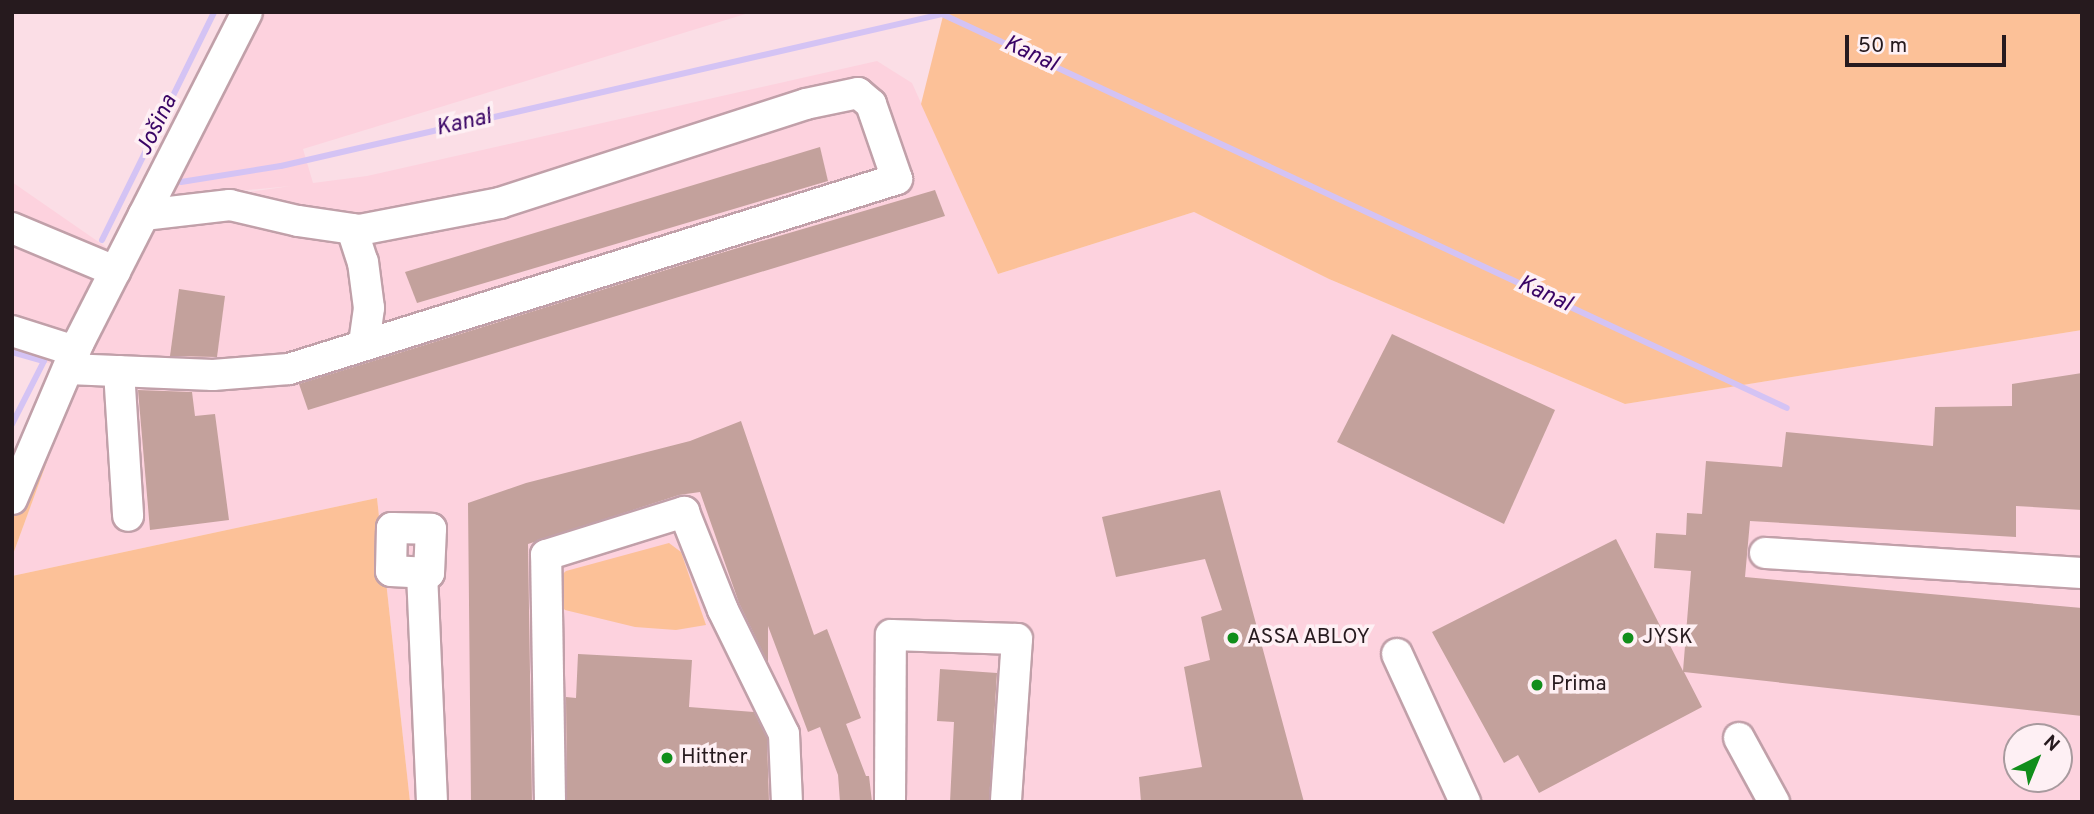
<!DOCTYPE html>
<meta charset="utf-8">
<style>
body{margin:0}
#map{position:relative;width:2094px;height:814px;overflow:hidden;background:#fbdee6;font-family:Overpass,sans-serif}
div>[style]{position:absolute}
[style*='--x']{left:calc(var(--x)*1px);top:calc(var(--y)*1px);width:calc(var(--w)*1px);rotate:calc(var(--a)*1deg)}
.built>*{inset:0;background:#fdd2de}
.green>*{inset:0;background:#fcc198}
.stream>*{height:6px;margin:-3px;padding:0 3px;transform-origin:3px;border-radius:3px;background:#d4c3f4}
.building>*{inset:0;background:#c3a19c}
.roads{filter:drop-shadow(2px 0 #c1a0a9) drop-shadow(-2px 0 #c1a0a9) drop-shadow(0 2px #c1a0a9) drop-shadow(0 -2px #c1a0a9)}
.minor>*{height:30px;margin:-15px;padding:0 15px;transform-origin:15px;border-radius:15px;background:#fff}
.dots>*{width:19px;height:19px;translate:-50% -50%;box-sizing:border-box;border:4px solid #fef0f4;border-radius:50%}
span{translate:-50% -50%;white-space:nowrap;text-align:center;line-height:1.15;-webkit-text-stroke:7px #fef0f4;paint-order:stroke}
.poi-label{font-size:21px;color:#261a1e}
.left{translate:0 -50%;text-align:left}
.water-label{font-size:23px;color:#390465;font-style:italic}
.frame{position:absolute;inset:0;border:14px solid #261a1e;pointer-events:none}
.north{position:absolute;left:2003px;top:723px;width:70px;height:70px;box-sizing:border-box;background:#fef0f4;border:2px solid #a89a9e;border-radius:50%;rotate:43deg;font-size:19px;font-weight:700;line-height:28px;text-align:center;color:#261a1e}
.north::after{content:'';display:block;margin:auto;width:24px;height:32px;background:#118e1b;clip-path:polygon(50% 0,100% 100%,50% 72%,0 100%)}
.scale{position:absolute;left:1845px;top:35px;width:161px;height:32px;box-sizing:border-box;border:4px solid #261a1e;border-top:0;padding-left:9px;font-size:21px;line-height:24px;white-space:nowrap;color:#261a1e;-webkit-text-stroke:5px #fef0f4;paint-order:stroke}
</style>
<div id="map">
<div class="built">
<div style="clip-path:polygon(evenodd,243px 12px,752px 12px,303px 149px,313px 183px,367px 176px,877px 61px,912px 83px,998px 274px,1194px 212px,1329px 279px,1625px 404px,2082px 330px,2082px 802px,410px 802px,377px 498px,12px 576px,12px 557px,89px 348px,159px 205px,291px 186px,152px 199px,68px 369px,12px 352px,12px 182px,116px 254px,243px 12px,2017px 737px,2059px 737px,2059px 779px,2017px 779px,2017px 737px)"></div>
</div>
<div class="green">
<div style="clip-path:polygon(944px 12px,2082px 12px,2082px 330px,1625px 404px,1329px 279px,1194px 212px,998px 274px,921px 104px)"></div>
<div style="clip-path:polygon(81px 369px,12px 557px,12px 499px)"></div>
<div style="clip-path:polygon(377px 498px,410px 802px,12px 802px,12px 576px)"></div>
<div style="clip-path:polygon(669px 543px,681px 552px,706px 625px,676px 630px,635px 627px,565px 610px,551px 596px,555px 581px,566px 571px)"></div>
</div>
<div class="stream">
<div style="--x:181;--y:182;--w:101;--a:-9.1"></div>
<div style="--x:281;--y:166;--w:678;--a:-12.95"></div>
<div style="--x:942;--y:14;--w:932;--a:25"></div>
<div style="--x:102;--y:240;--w:254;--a:-63.8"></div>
<div style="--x:12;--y:352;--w:33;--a:16"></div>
<div style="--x:44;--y:361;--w:71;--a:116.9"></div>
</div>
<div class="building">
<div style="clip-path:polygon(820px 147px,828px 181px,417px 303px,405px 272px)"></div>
<div style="clip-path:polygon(935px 190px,945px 216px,308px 410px,299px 384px,714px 255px)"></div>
<div style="clip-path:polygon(179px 289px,225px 296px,217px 357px,170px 356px)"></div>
<div style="clip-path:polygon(1392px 334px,1555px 410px,1504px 524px,1337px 442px)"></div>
<div style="clip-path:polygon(2082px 373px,2082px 510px,2016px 506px,2016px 537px,1750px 521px,1745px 577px,2082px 608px,2082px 716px,1684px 672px,1702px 707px,1539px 793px,1518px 755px,1504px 763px,1432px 632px,1616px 539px,1683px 671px,1691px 571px,1654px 568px,1656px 533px,1686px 535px,1687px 513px,1702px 514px,1706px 461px,1782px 467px,1786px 432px,1933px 446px,1935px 407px,2012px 406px,2012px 384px)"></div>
<div style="clip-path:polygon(138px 390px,192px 392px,195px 416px,215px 414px,229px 520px,150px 530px)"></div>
<div style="clip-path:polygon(741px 421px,814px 635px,827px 629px,861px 718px,846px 724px,866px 776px,869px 776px,872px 802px,840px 802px,838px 775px,820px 727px,808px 732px,768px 626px,768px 663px,739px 603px,700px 492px,679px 495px,528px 544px,532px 802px,471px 802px,468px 503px,526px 483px,690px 441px)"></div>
<div style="clip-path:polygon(1220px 490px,1304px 802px,1141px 802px,1139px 777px,1202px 767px,1184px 667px,1210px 660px,1201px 617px,1222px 610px,1205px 559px,1116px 577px,1102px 517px)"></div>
<div style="clip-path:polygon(578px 654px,692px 660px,689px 707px,754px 712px,767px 738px,769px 802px,567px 802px,566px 697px,576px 698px)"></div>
<div style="clip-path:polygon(940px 669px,997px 673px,989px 802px,950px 802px,954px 722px,937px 721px)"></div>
</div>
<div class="roads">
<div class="minor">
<div style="--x:12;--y:228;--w:112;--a:22.7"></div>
<div style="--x:352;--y:229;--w:35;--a:72"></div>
<div style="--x:363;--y:262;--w:46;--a:82.6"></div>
<div style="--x:369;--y:308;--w:37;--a:98"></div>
<div style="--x:12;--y:331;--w:66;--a:17.6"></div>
<div style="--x:68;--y:369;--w:145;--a:2.4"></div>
<div style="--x:213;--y:375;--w:76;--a:-4.5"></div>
<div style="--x:289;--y:369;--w:637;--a:-17.35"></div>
<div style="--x:897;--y:179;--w:79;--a:-109.1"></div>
<div style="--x:871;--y:104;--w:17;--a:-140"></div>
<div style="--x:858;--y:93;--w:53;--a:168.1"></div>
<div style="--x:806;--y:104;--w:322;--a:162.1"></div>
<div style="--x:500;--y:203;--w:143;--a:169.1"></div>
<div style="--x:360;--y:230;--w:63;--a:-171.7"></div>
<div style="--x:298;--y:221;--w:70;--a:-166.8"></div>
<div style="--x:230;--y:205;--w:87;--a:173.4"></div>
<div style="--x:119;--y:371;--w:145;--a:86.4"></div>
<div style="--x:12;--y:499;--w:171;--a:-66.9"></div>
<div style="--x:79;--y:342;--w:370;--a:-63"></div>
<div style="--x:392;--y:528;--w:39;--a:1"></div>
<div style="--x:431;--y:529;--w:44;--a:92.6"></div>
<div style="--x:429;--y:573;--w:38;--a:-177"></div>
<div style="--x:391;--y:571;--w:43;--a:-88.7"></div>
<div style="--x:1765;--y:553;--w:318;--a:3.6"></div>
<div style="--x:422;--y:573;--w:229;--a:87.5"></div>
<div style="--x:1397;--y:654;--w:163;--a:65.3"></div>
<div style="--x:1739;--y:738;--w:73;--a:61.3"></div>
<div style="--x:550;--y:802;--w:247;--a:-90.9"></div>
<div style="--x:546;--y:555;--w:145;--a:-17.3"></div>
<div style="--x:684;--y:512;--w:105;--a:68.3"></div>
<div style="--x:723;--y:610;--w:138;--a:63.8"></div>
<div style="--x:784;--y:734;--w:68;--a:87.5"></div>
<div style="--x:890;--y:802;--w:167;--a:-89.7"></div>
<div style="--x:891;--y:635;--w:126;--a:1.8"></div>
<div style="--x:1017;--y:639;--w:163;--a:93.9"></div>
</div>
</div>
<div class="dots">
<div style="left:1233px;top:638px;background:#118e1b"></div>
<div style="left:1628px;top:638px;background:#118e1b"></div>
<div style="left:1537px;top:685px;background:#118e1b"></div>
<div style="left:667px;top:758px;background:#118e1b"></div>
</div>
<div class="poi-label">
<span class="left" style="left:1247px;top:638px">ASSA ABLOY</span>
<span class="left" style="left:1642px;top:638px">JYSK</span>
<span class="left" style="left:1551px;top:685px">Prima</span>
<span class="left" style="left:681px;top:758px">Hittner</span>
</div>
<div class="water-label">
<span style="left:1030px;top:55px;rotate:25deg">Kanal</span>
<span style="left:464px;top:124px;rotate:-13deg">Kanal</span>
<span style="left:158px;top:126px;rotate:-64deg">Jošina</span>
<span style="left:1544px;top:295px;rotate:25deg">Kanal</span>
</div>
<div class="frame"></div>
<div class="north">N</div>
<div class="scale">50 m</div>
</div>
